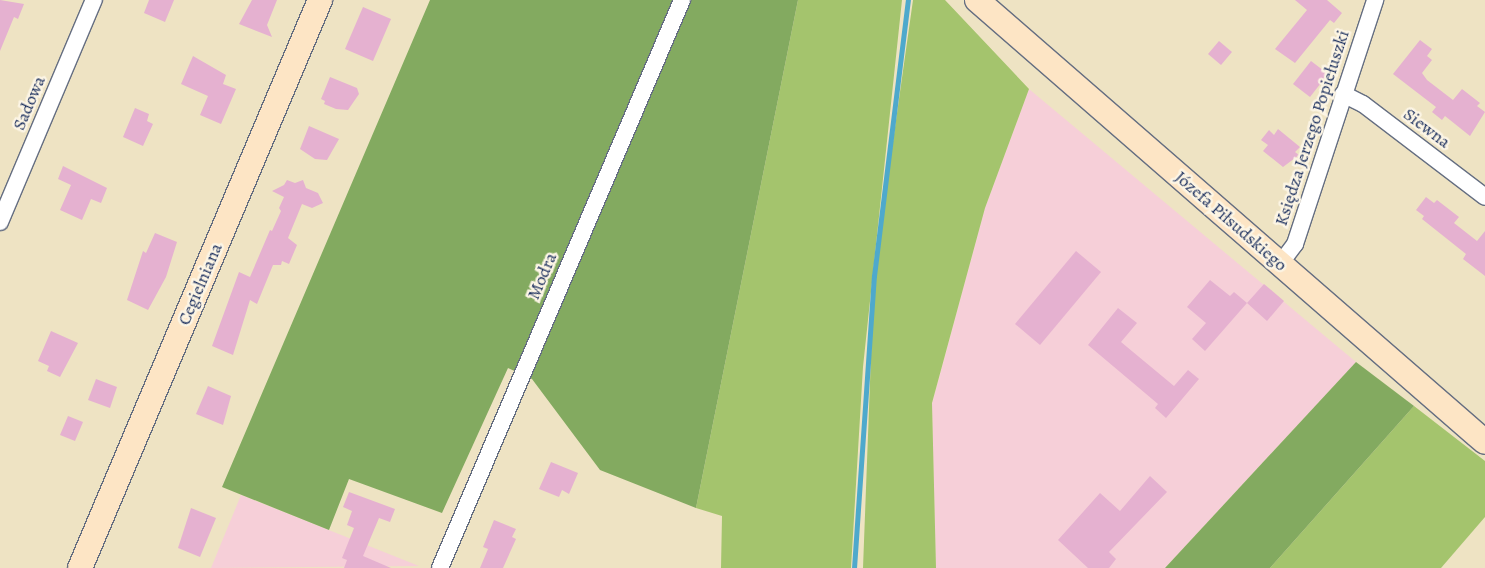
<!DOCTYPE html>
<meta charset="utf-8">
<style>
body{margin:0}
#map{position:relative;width:1485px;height:568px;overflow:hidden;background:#eee3c3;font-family:Alegreya,serif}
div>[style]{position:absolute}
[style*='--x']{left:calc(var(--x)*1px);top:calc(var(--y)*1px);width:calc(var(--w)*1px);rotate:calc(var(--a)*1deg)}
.built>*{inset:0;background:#f6cfd8}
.green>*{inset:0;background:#a4c46d}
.forest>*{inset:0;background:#83aa60}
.stream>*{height:5px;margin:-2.5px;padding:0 2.5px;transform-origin:2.5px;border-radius:2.5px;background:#4ea9cc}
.building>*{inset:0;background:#e5b1d0}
.roads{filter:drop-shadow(1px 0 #656e81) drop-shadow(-1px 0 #656e81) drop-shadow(0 1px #656e81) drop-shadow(0 -1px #656e81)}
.street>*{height:16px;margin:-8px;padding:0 8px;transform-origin:8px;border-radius:8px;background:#fff}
.secondary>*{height:24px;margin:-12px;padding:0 12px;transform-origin:12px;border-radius:12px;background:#fde5c5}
span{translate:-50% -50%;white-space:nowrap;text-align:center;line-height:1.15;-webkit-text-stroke:5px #fcf5e5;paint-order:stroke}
.street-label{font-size:18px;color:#1b2f5e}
</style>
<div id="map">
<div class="built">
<div style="clip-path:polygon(1029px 89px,1356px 362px,1165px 568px,936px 568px,932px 404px,985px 208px)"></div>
<div style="clip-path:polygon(241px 495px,419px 566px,211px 568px)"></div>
</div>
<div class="green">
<div style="clip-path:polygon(798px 0,902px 0,863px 367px,851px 568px,721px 568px,722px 516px,696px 508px)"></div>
<div style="clip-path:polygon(913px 0,945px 0,1029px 89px,985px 208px,932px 403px,936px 568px,863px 568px,874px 276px)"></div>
<div style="clip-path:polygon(1414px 406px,1485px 461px,1485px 517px,1441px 568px,1270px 568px)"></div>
</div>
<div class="forest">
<div style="clip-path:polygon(430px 0,798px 0,696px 508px,600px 470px,532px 379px,508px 368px,442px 513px,349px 479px,329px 530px,222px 487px)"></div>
<div style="clip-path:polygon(1356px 362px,1414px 406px,1270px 568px,1165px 568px)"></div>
</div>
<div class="stream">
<div style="--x:854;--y:568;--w:293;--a:-86.1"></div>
<div style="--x:874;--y:276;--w:278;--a:-83"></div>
</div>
<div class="building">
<div style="clip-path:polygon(0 0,24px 4px,18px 19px,14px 17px,0 51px)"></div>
<div style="clip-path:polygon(149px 0,174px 0,165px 22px,144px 13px)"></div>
<div style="clip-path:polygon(252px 0,277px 0,267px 25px,272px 37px,239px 24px)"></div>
<div style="clip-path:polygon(1295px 0,1327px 0,1342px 13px,1334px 23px,1330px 20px,1295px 63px,1275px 49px,1307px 10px)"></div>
<div style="clip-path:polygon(363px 7px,391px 19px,373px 61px,345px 49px)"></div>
<div style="clip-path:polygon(1420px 40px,1432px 49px,1427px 56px,1432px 60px,1422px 73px,1427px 80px,1453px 100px,1462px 89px,1480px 103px,1477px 106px,1485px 112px,1470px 136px,1445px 116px,1442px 120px,1432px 112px,1436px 107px,1393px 74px)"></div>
<div style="clip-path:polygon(1219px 41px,1232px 52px,1221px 65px,1208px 54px)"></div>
<div style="clip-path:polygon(193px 56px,226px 75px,223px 84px,236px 89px,221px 124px,200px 115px,208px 96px,181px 84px)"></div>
<div style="clip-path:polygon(1311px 61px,1328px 74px,1310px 97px,1293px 84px)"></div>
<div style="clip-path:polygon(330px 77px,357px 88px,359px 94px,348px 110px,336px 109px,324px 104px,325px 101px,321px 99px)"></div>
<div style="clip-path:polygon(135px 108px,149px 114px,147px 121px,153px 124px,143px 146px,123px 137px)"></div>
<div style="clip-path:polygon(309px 126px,339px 139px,327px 160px,315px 159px,300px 149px)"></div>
<div style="clip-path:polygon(1278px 129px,1300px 147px,1295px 152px,1299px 155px,1283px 167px,1263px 151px,1268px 145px,1261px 140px,1269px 130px,1274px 135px)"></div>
<div style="clip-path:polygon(63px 166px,107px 188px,101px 203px,91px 199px,82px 220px,60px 210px,71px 185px,58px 179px)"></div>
<div style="clip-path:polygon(287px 180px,295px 183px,303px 180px,306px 188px,318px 193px,323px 203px,312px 208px,302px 204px,288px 238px,297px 245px,289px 264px,282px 261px,281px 265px,273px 265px,257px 304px,250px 300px,233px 355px,212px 346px,239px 272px,250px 277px,270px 230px,272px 231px,281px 211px,279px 208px,284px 197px,272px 191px,284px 185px)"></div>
<div style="clip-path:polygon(1426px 197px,1434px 203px,1437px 200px,1459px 217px,1454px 223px,1477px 241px,1485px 231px,1485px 276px,1463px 259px,1466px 254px,1422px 219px,1424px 216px,1416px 210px)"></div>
<div style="clip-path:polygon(155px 233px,177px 242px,166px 277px,148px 310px,127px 300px,143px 251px,146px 253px)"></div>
<div style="clip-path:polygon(1076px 251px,1101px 272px,1040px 345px,1015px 324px)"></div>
<div style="clip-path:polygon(1210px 280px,1230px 296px,1234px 292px,1247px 303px,1205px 351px,1192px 339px,1206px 323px,1187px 307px)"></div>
<div style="clip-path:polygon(1264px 284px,1284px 301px,1267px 321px,1247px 303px)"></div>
<div style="clip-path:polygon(1118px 308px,1137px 323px,1121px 342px,1174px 386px,1188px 370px,1199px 379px,1166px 418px,1155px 408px,1158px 404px,1088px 345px)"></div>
<div style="clip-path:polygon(51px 331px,78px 343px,60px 377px,47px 371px,49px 366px,38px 361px)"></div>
<div style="clip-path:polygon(96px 379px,117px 387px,110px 408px,88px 400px)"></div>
<div style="clip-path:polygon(208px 386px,231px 396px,223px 425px,196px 414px)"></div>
<div style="clip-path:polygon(68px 416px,83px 422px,75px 441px,60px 435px)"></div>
<div style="clip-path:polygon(551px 462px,578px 473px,569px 494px,562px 490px,559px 497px,539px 489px)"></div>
<div style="clip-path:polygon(1150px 476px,1167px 492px,1109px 552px,1116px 559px,1109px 568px,1088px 568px,1058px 540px,1100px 493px,1120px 511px)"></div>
<div style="clip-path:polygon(349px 492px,395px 509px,390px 522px,379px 518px,363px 556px,391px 568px,344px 568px,347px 560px,342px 558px,354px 528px,347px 525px,352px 511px,343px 507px)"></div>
<div style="clip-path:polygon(191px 508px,216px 518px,200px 557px,178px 548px)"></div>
<div style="clip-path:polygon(494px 520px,516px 529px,512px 537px,516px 539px,503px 568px,480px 568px,488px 549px,483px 547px)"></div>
</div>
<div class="roads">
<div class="street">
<div style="--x:1343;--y:94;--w:22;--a:27"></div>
<div style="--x:1363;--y:104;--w:153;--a:37.3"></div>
<div style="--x:0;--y:222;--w:241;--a:-67.1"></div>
<div style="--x:1280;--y:264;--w:25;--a:-53"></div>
<div style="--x:1295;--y:244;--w:257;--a:-71.8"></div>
<div style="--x:440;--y:568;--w:617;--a:-66.92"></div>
</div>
<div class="secondary">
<div style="--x:977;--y:0;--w:673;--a:41.03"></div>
<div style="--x:80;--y:568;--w:617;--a:-67.09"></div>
</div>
</div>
<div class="street-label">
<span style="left:29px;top:103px;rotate:-67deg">Sadowa</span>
<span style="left:1312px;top:128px;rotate:-72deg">Księdza Jerzego Popiełuszki</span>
<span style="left:1427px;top:128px;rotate:37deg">Siewna</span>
<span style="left:1231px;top:221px;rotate:41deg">Józefa Piłsudskiego</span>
<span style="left:542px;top:276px;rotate:-67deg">Modra</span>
<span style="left:200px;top:284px;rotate:-67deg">Cegielniana</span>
</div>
</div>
